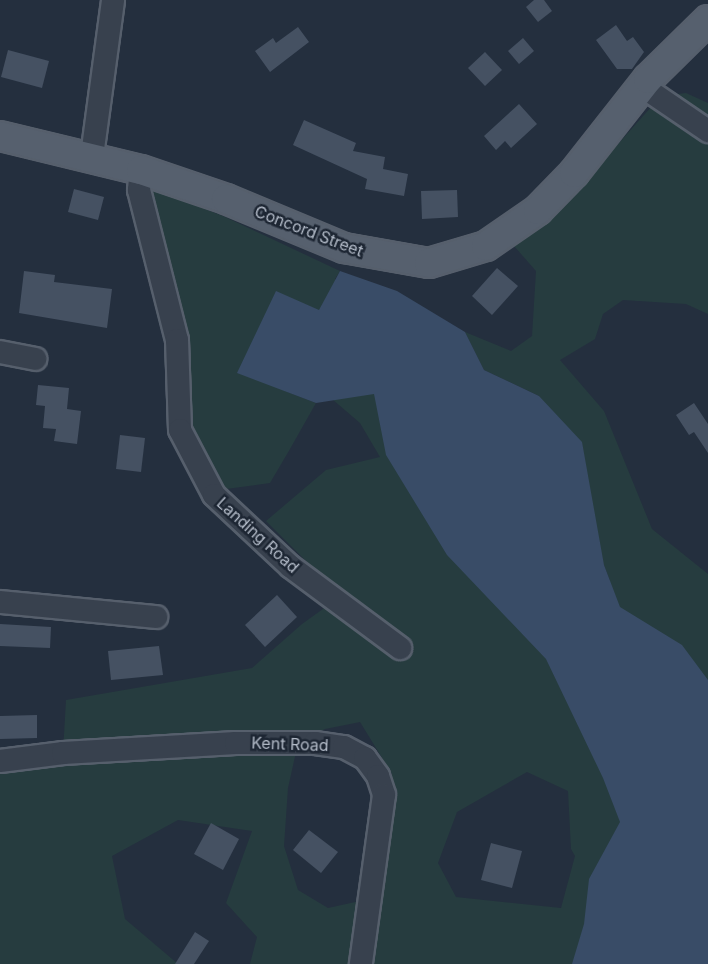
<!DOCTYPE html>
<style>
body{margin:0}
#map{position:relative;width:708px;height:964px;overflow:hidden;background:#242f3e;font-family:Inter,sans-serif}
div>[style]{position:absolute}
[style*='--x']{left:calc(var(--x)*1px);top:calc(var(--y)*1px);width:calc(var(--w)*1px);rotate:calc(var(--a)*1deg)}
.green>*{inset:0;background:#263c3f}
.water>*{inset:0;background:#394c67}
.building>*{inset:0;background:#455162}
.roads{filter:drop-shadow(2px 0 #565f6c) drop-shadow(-2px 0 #565f6c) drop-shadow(0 2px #565f6c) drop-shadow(0 -2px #565f6c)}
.minor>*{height:22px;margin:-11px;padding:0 11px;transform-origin:11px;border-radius:11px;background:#38414e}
.major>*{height:28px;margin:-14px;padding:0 14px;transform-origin:14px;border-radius:14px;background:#56606e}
span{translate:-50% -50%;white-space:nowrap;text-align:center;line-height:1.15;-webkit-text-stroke:5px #1d2633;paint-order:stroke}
.street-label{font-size:16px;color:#b4bcc9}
</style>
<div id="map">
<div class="green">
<div style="clip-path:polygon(evenodd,686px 93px,708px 103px,708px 314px,686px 304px,623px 300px,603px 314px,595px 339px,560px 360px,604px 411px,652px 529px,708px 574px,708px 964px,250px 964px,257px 937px,226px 903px,252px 831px,178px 820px,112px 856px,125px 919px,178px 964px,0 964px,0 761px,63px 752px,66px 700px,252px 668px,302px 624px,341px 596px,266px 521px,326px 470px,380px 457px,360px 423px,332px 399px,285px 391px,316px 403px,290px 449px,270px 483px,226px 489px,190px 424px,171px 279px,151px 188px,223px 216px,340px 271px,335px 279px,610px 581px,539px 396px,484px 370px,465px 332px,511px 351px,532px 336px,536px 271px,514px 246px,584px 182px,661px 96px,686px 93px,360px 722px,392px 774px,391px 799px,369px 899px,328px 908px,298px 890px,284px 846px,288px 788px,298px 743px,325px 729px,360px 722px,686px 93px,527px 772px,568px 791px,571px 849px,575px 856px,561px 908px,456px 897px,438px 863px,457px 812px,527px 772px)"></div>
</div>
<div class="water">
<div style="clip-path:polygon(340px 271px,397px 291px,465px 332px,484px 370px,539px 396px,582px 442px,604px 565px,620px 607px,682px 645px,708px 680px,708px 964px,572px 964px,584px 924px,589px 879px,620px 822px,603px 778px,546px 659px,447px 555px,386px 455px,374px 394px,316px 403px,237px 373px,276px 291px,319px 310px)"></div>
</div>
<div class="building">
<div style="clip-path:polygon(534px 0,544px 0,552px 11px,538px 22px,526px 7px)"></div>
<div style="clip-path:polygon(616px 25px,627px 41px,633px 37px,644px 52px,632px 69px,617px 69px,596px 40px)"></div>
<div style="clip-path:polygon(298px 27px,309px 42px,270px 72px,255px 51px,273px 38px,276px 43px)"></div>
<div style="clip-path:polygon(523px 38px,534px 51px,519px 64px,508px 51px)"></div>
<div style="clip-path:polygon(8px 50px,49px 61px,42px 88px,1px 77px)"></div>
<div style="clip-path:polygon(485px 52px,502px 70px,485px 86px,468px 68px)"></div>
<div style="clip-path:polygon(519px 104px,537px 124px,511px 148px,505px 141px,496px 150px,484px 136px)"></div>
<div style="clip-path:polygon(304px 120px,356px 143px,353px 151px,385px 157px,383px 169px,408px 174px,404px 196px,365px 189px,367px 179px,293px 145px)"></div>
<div style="clip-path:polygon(74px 189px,104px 197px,98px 220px,68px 212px)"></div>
<div style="clip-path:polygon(457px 190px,458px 217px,422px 219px,421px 191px)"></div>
<div style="clip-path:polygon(497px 268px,518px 286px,492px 315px,472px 296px)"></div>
<div style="clip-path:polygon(24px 271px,55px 275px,54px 282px,112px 289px,107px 328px,19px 313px)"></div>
<div style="clip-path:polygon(38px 385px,69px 388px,67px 409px,81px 411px,77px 444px,54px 441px,56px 429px,43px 428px,45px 406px,36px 405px)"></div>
<div style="clip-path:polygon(694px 403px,708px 424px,708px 453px,694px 432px,689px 435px,676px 415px)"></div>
<div style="clip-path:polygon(120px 435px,145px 438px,141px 472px,116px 469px)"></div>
<div style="clip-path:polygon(277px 595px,297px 617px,265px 647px,245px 625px)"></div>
<div style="clip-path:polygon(0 624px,51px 627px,50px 648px,0 646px)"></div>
<div style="clip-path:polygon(159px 646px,163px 675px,111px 680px,108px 651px)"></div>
<div style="clip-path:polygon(37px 715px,37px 738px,0 739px,0 716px)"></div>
<div style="clip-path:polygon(211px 823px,239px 839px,223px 870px,194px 854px)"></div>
<div style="clip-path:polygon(309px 830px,338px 852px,321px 873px,293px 850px)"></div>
<div style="clip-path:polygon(491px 843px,522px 851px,512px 888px,481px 880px)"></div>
<div style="clip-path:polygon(195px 932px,209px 941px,194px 964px,175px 964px)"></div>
</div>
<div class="roads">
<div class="minor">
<div style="--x:642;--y:86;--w:80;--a:34.3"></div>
<div style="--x:92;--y:156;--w:157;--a:-82.3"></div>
<div style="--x:141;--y:170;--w:20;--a:96"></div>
<div style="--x:139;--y:190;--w:155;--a:75.8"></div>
<div style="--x:177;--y:340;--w:90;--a:88.1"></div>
<div style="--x:180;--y:430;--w:73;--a:62.4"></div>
<div style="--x:214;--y:495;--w:105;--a:43.1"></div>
<div style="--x:291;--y:567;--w:136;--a:36.6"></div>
<div style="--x:0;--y:352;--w:36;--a:11"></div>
<div style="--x:0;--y:602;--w:157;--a:5.5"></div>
<div style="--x:0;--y:761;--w:64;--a:-7.2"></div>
<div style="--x:63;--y:753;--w:173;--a:-3.3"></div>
<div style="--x:236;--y:743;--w:79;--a:0"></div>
<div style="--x:315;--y:743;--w:29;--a:8"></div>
<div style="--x:344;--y:747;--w:24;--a:28"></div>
<div style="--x:365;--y:758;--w:22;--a:54"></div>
<div style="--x:378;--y:776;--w:20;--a:72"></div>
<div style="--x:384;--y:795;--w:171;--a:97.8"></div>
</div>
<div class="major">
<div style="--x:0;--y:136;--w:145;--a:13.6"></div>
<div style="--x:141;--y:170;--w:90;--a:18.8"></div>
<div style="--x:226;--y:199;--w:128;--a:22.6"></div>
<div style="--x:344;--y:248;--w:86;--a:10"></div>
<div style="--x:429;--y:263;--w:59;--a:-16.6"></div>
<div style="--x:486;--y:246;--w:63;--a:-34.7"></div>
<div style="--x:538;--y:210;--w:52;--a:-45.8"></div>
<div style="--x:574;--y:173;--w:120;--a:-51.8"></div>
<div style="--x:648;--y:79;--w:84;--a:-44.5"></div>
</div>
</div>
<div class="street-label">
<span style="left:309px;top:231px;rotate:21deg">Concord Street</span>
<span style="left:258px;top:535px;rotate:42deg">Landing Road</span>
<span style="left:290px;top:744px;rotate:2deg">Kent Road</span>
</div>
</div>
